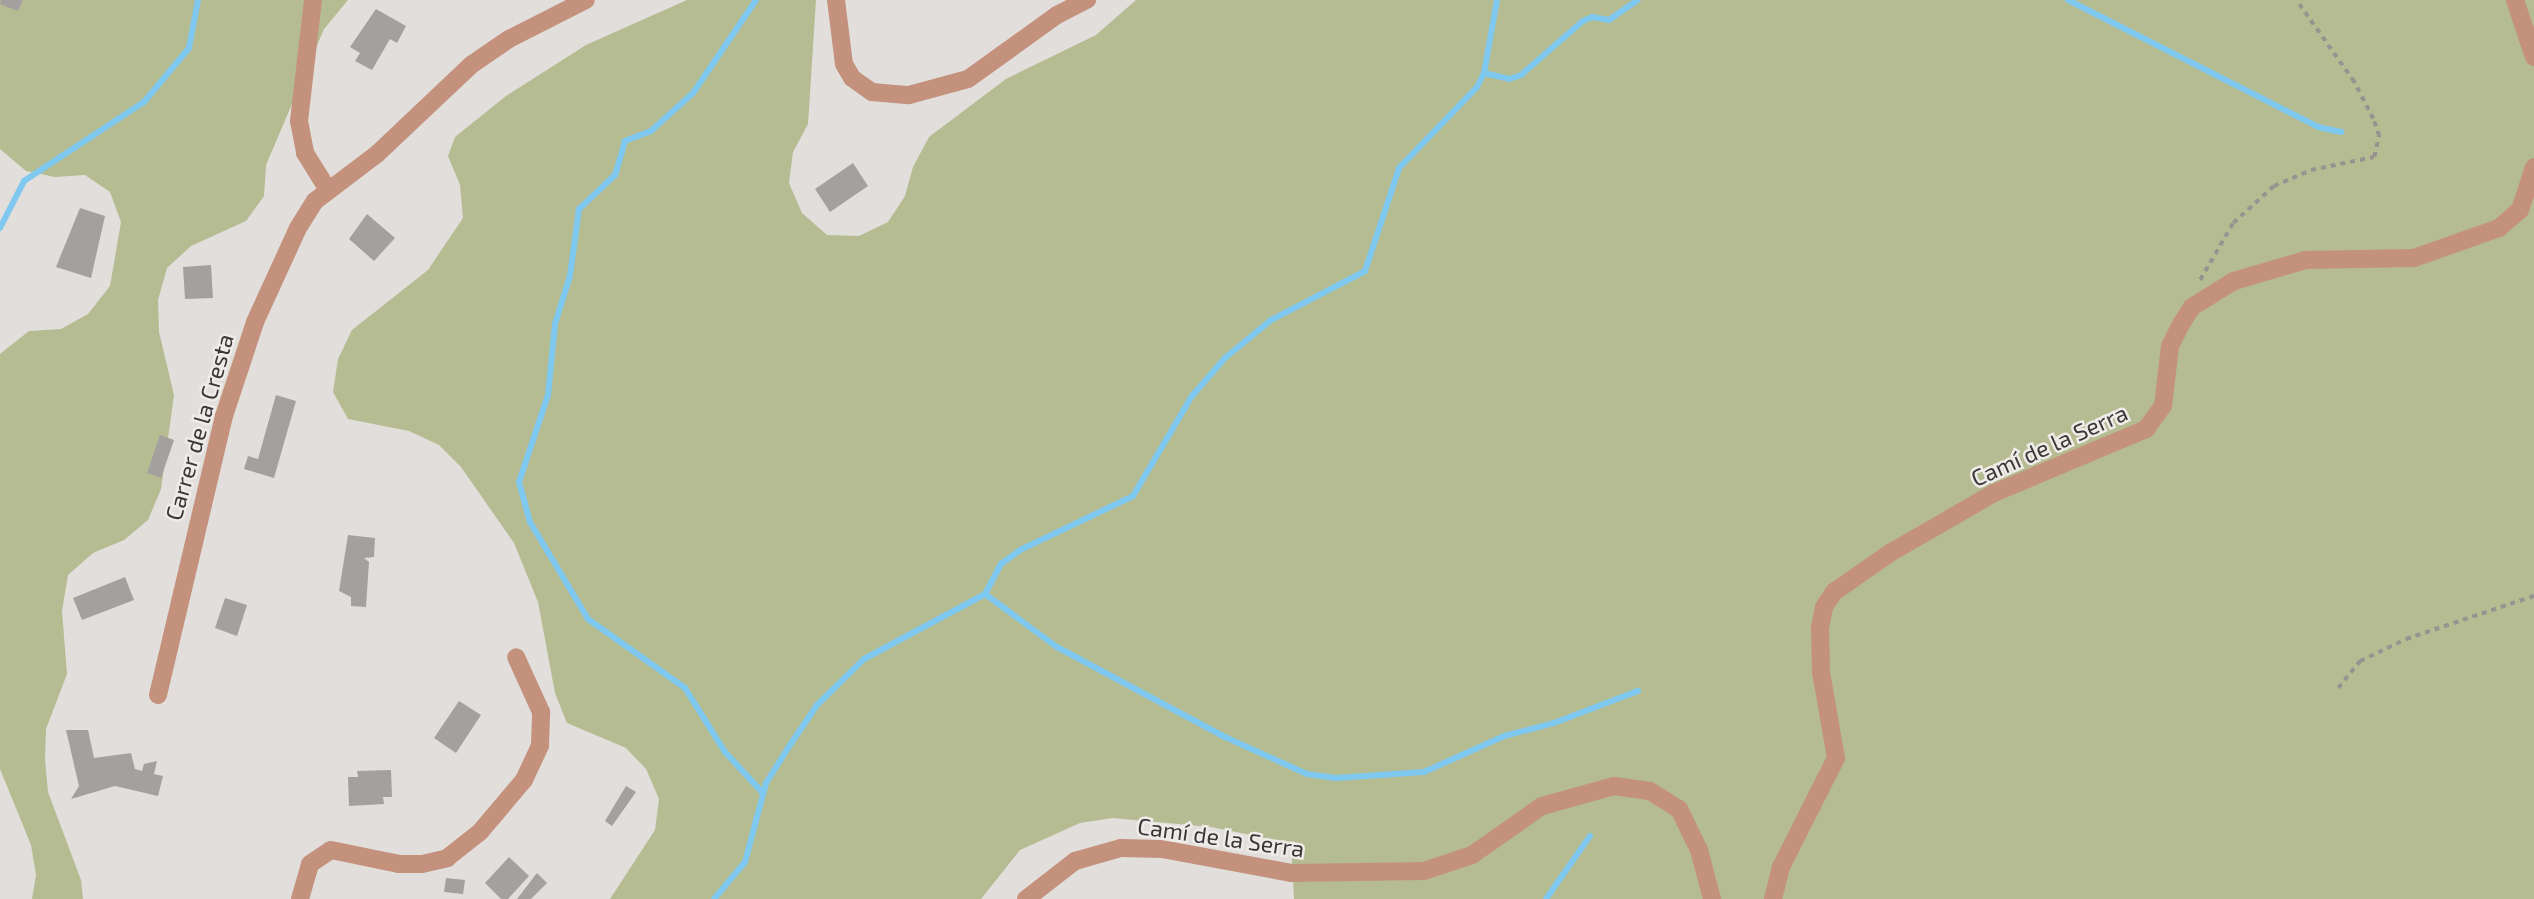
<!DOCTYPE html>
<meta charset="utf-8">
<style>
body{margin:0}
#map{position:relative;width:2534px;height:899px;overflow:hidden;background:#e1dedb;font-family:"Exo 2",sans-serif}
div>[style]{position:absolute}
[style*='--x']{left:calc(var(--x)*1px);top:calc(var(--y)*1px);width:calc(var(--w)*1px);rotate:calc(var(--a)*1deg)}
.green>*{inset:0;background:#b5bc91}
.stream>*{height:6px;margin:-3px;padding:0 3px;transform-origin:3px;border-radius:3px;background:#7fc8f0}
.building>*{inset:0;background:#a4a09f}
.path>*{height:3.5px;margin-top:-1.75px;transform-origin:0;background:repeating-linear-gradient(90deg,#969391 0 5px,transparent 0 10px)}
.street>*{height:18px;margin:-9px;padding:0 9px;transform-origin:9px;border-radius:9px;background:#c4917d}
span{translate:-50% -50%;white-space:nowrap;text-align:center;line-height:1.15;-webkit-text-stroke:5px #eeebe8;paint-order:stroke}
.street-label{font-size:23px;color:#3a3837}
</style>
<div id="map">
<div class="green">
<div style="clip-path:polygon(0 0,348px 0,324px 29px,266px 165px,264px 196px,246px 221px,191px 246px,167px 268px,158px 300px,159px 332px,174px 395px,161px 489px,148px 520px,124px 540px,93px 553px,68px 575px,62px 611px,67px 674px,46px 729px,45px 759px,48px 792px,81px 880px,83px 899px,32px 899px,36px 875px,31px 845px,0 769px,0 354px,29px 331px,61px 329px,88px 314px,110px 286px,121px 222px,110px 192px,85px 175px,55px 177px,26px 171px,0 149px)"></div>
<div style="clip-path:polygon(687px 0,816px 0,808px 124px,793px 152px,789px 183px,802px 213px,827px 235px,859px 236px,888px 222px,905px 196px,913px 167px,929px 137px,1006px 79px,1096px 35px,1136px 0,2534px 0,2534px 899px,1294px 899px,1291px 843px,1211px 827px,1113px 818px,1080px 823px,1020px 850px,981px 899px,610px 899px,655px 830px,659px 799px,646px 769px,626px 748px,567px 723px,555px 693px,538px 602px,514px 543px,461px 467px,439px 445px,409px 431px,348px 419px,333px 392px,338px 359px,352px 330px,428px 270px,463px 218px,460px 185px,448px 156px,455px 137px,506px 96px,586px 45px)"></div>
</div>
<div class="stream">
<div style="--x:756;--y:0;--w:112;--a:124.1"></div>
<div style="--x:693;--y:93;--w:57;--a:137.9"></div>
<div style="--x:651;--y:131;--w:28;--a:159"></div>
<div style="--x:625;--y:141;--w:35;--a:106"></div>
<div style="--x:615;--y:175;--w:50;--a:136.6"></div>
<div style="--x:579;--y:209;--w:68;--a:97.7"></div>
<div style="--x:570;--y:276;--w:50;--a:107.4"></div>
<div style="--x:555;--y:324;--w:71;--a:95.6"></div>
<div style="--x:548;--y:395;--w:92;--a:108.4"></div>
<div style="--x:519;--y:482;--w:41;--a:74.6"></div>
<div style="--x:530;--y:522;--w:113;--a:59.1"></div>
<div style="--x:588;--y:619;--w:119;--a:35.4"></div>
<div style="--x:685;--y:688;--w:75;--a:58"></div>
<div style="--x:725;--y:752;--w:56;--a:47.2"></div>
<div style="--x:2068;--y:0;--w:280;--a:26.9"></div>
<div style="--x:2318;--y:127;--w:24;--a:12"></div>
<div style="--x:1484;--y:73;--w:26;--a:13"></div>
<div style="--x:1509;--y:79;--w:13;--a:-18"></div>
<div style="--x:1521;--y:75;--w:82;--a:-41.1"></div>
<div style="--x:1583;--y:21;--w:10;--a:-24"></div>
<div style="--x:1592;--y:17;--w:17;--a:10"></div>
<div style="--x:1609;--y:20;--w:35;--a:-35"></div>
<div style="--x:0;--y:228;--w:53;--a:-62.9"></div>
<div style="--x:24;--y:181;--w:144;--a:-33.4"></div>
<div style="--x:144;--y:102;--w:70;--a:-50.2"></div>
<div style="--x:189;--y:48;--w:49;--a:-79.4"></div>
<div style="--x:985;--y:594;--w:89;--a:36.4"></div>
<div style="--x:1057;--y:647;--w:191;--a:28.2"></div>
<div style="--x:1225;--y:737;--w:90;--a:24.3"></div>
<div style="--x:1307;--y:774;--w:29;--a:8"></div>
<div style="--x:1336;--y:778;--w:88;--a:-3.9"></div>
<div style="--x:1424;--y:772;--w:88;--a:-24.2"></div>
<div style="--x:1504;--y:736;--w:52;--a:-14.6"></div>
<div style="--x:1554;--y:723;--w:90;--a:-20.9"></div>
<div style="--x:714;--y:899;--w:48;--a:-50"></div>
<div style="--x:745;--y:862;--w:82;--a:-75.1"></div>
<div style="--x:766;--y:783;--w:45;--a:-57.7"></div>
<div style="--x:790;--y:745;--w:48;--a:-56"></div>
<div style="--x:817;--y:705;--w:66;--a:-44.4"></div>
<div style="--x:864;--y:659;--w:137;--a:-28.2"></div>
<div style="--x:985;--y:594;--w:34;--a:-62"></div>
<div style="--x:1001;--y:564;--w:24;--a:-36"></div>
<div style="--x:1020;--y:550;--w:125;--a:-25.5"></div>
<div style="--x:1133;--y:496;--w:116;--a:-59.5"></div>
<div style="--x:1192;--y:396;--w:50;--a:-49"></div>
<div style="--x:1225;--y:358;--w:60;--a:-39.6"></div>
<div style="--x:1271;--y:320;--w:106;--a:-27.5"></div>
<div style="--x:1365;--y:271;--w:108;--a:-71.7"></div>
<div style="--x:1399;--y:168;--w:112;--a:-46.1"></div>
<div style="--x:1477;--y:87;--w:16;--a:-63"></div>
<div style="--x:1484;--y:73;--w:74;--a:-79.9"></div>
<div style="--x:1546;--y:899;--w:77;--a:-55.1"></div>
</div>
<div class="building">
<div style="clip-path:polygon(1px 0,23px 0,18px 11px,0 4px)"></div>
<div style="clip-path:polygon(376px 9px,406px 26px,397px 43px,390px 39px,372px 70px,355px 61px,360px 53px,350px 47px)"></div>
<div style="clip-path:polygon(853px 163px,868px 186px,830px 212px,815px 189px)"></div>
<div style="clip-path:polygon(80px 208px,105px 216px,91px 278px,56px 267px)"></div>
<div style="clip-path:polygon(367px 214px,395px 238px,374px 261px,349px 239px)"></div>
<div style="clip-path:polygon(211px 265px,213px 298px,185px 299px,183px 267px)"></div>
<div style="clip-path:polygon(276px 395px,296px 401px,274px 478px,244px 469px,248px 456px,258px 459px)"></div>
<div style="clip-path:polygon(160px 435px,174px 440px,161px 478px,147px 473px)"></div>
<div style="clip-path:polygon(348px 535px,375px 538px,374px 557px,364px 558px,369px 562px,366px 607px,351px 606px,351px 597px,339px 591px)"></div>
<div style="clip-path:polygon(125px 577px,134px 600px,82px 620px,73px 598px)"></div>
<div style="clip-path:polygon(225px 598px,247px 605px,237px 636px,215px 628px)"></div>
<div style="clip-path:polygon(459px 701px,481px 715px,456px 753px,434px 738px)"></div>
<div style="clip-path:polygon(66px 730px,88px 730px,94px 758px,131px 753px,135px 769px,142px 771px,144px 764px,157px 761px,154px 774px,163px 776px,158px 796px,115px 786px,71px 799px,79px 786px)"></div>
<div style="clip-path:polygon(391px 770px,392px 797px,383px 797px,384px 804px,349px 806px,348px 777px,358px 777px,357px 771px)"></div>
<div style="clip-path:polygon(626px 786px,636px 792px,612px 826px,605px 821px)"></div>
<div style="clip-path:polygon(509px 857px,529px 876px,508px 899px,501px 899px,485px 883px)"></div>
<div style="clip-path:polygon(537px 873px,547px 883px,531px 899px,517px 899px)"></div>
<div style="clip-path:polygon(446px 878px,465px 880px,463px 894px,444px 892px)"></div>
</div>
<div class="path">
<div style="--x:2200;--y:280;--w:66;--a:-59.9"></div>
<div style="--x:2233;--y:223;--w:55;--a:-42.1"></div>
<div style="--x:2274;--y:186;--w:40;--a:-23.4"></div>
<div style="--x:2311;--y:170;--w:64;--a:-11.7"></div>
<div style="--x:2374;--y:157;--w:22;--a:-77"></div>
<div style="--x:2379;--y:136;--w:18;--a:-109"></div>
<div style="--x:2373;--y:119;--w:42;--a:-117.2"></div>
<div style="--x:2354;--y:82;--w:100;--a:-125.3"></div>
<div style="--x:2338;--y:688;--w:35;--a:-51"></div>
<div style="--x:2360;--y:661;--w:51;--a:-25.6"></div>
<div style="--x:2406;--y:639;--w:135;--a:-18.6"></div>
</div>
<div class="street">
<div style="--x:313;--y:0;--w:122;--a:96.6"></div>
<div style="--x:299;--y:121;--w:33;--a:79"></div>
<div style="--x:305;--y:153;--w:44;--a:58.1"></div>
<div style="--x:836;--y:0;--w:64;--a:82.9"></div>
<div style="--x:844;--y:64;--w:16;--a:60"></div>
<div style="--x:852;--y:78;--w:24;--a:35"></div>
<div style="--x:872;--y:92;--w:37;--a:5"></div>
<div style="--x:909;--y:95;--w:61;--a:-15.2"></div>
<div style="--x:968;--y:79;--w:110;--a:-35.7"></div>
<div style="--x:1057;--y:15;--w:34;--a:-27"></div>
<div style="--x:2515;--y:0;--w:60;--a:71.6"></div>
<div style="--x:158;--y:695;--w:287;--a:-76.7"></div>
<div style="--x:224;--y:416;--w:99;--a:-71.7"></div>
<div style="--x:255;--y:322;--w:103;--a:-65.4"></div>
<div style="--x:298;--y:228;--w:32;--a:-58"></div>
<div style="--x:315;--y:201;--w:78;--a:-37.2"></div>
<div style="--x:377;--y:154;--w:129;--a:-43.4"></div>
<div style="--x:471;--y:65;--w:46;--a:-34.4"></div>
<div style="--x:509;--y:39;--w:86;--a:-26.9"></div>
<div style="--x:300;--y:899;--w:36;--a:-74"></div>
<div style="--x:310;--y:864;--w:25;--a:-34"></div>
<div style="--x:331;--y:850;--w:69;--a:11.6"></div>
<div style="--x:399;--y:864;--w:23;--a:0"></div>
<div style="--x:422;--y:864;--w:26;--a:-13"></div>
<div style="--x:447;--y:858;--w:42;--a:-38.2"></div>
<div style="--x:480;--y:832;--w:68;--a:-49.8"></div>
<div style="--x:524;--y:780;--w:38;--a:-65"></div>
<div style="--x:540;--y:745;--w:33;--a:-88"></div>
<div style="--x:541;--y:712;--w:60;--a:-114.4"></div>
<div style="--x:1026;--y:899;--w:62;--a:-37.8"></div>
<div style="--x:1075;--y:861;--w:48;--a:-15.8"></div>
<div style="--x:1121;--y:848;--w:41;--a:1.4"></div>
<div style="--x:1162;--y:849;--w:131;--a:10.5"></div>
<div style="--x:1291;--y:873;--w:133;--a:-0.9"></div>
<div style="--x:1424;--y:871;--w:51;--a:-18.4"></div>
<div style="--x:1472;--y:855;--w:85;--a:-35"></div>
<div style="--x:1542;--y:806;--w:75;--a:-15.5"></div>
<div style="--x:1614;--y:786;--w:36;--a:8"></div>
<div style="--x:1650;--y:791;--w:34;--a:32"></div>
<div style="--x:1679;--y:809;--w:46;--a:64"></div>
<div style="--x:1699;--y:850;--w:51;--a:75.1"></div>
<div style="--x:1773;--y:899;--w:33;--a:-76"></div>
<div style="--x:1781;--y:867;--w:122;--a:-63.2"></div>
<div style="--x:1836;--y:758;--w:87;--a:-99.9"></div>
<div style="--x:1821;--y:672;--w:44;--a:-91.3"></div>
<div style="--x:1820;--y:628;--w:21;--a:-79"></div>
<div style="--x:1824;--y:607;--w:18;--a:-56"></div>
<div style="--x:1834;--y:592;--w:68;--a:-34.9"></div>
<div style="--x:1890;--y:553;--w:120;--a:-30"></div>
<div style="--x:1994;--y:493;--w:165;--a:-22.8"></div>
<div style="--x:2146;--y:429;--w:29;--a:-54"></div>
<div style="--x:2163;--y:406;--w:60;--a:-83.3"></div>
<div style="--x:2170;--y:346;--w:22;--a:-63"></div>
<div style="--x:2180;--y:326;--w:22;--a:-58"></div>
<div style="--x:2192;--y:307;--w:49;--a:-31.8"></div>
<div style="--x:2234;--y:281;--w:75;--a:-16.3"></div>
<div style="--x:2306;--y:260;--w:108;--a:-1.1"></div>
<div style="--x:2414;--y:258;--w:90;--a:-19.4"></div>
<div style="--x:2499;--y:228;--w:28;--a:-41"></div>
<div style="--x:2520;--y:210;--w:45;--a:-72"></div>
</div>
<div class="street-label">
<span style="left:199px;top:427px;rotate:-74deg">Carrer de la Cresta</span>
<span style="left:2049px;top:445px;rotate:-24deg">Camí de la Serra</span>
<span style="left:1221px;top:837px;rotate:8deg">Camí de la Serra</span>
</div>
</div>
